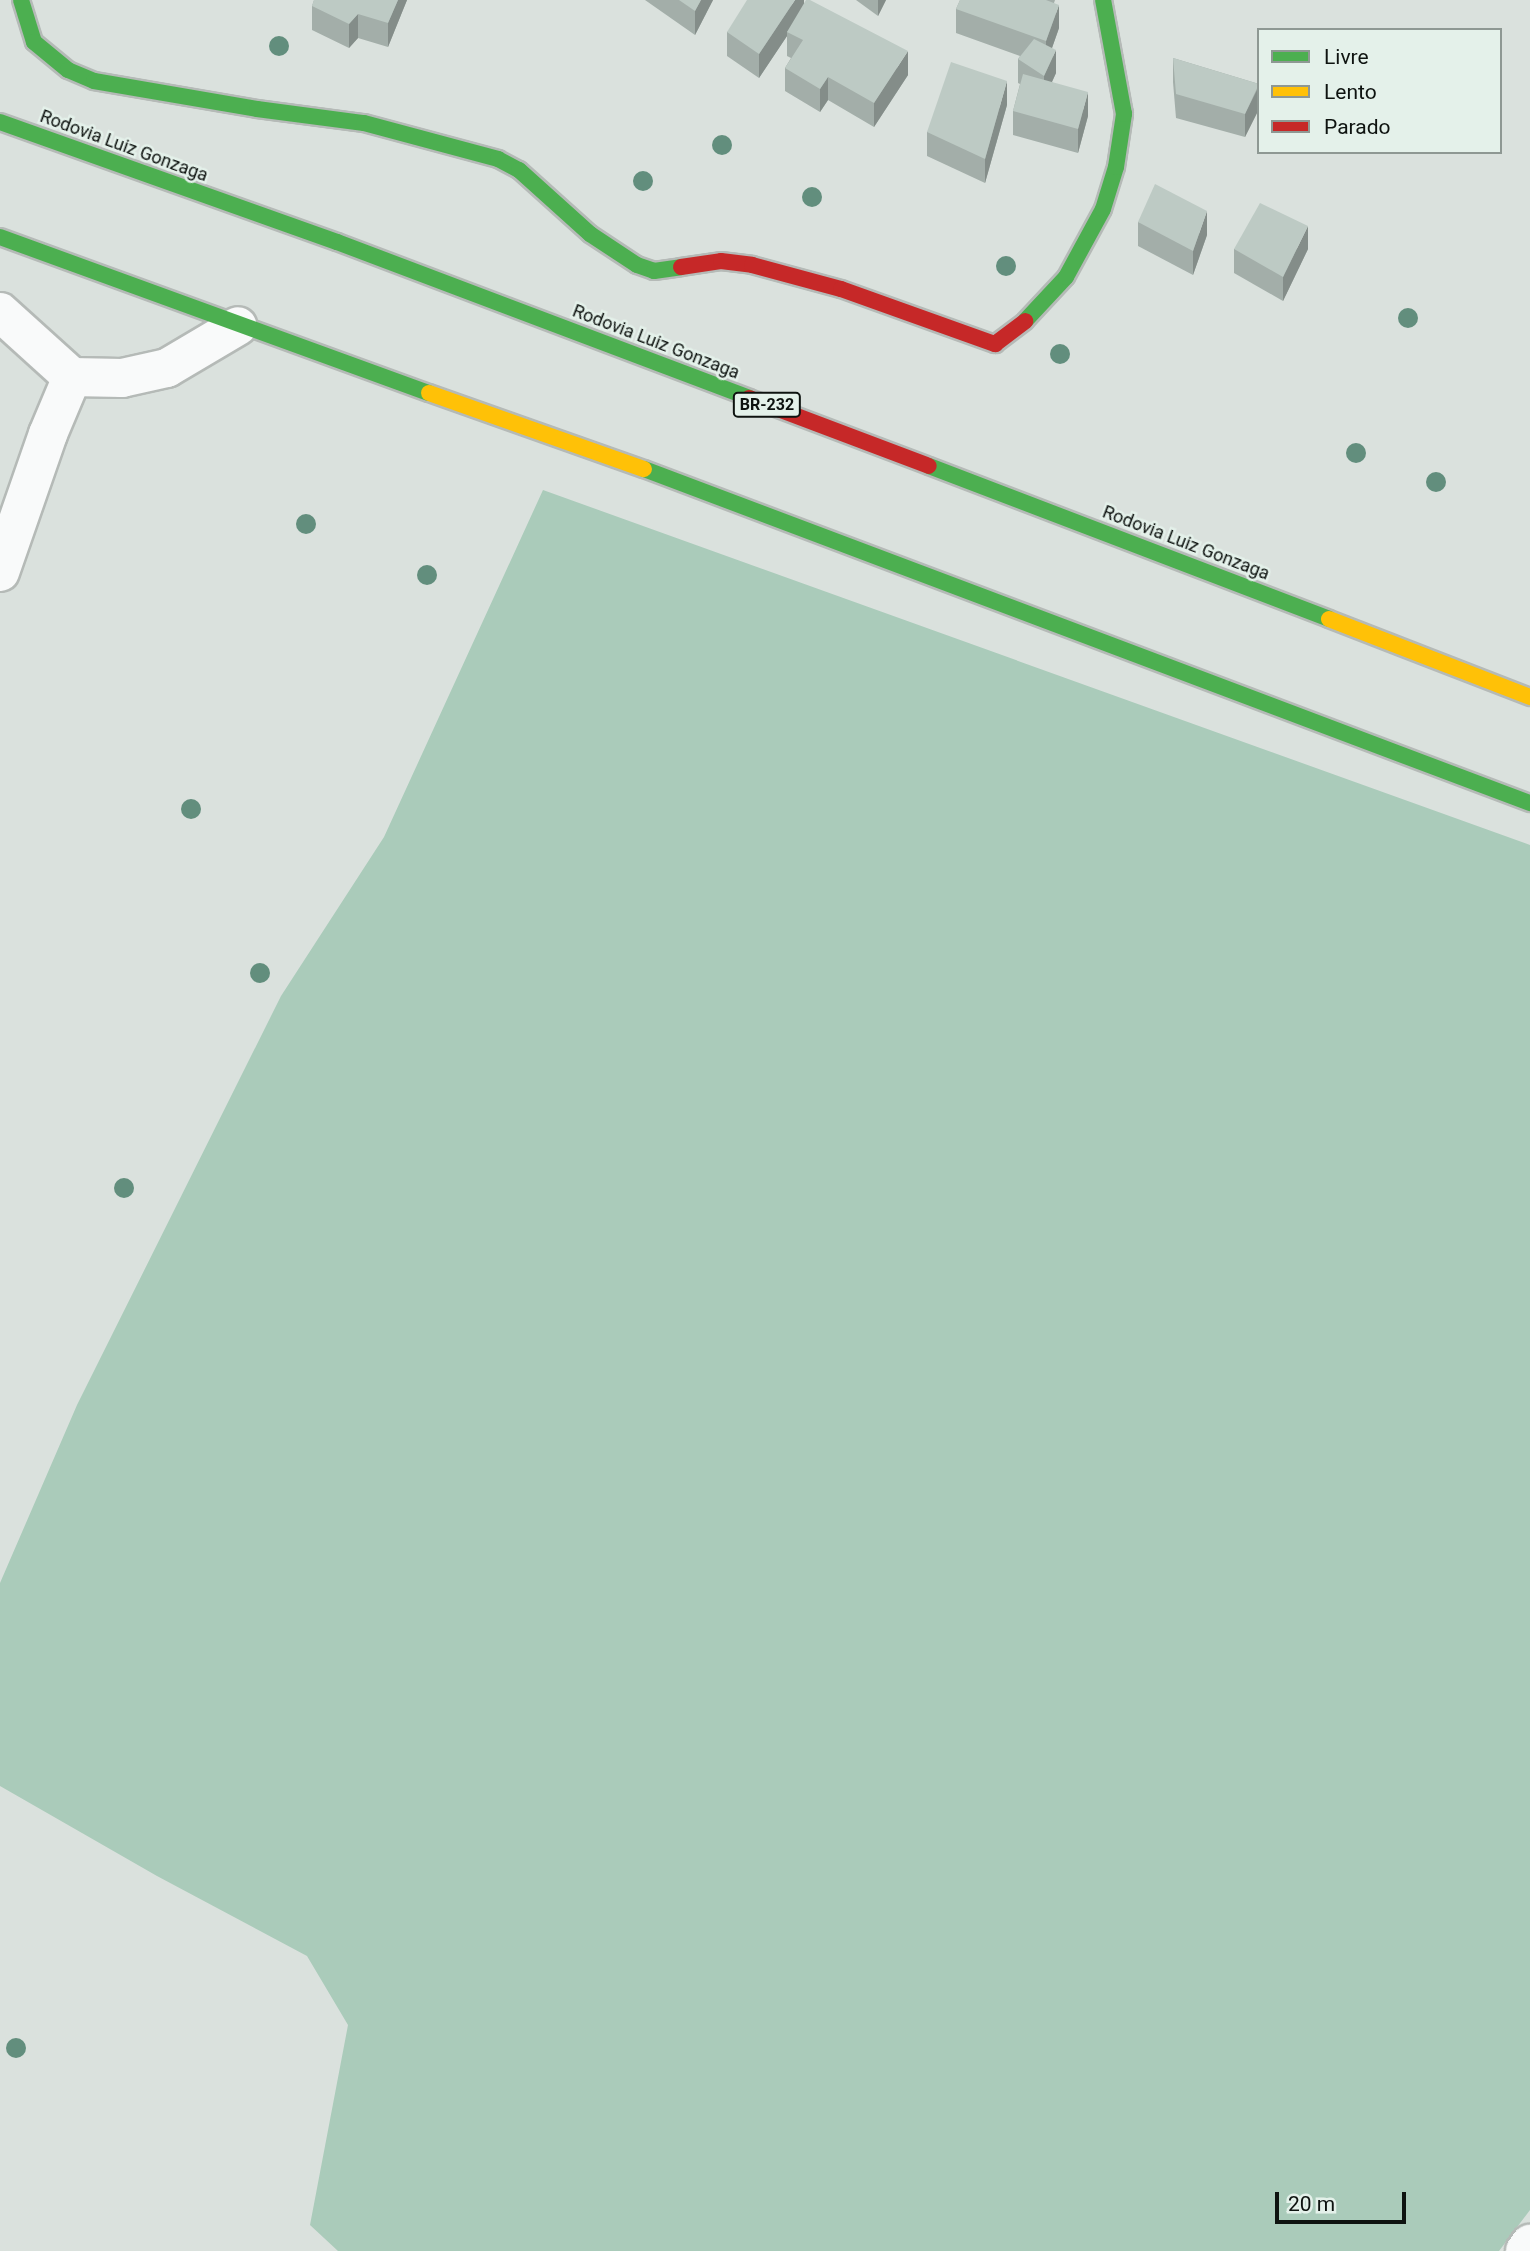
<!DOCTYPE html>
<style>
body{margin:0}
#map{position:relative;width:1530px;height:2251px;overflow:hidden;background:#dae1dd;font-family:Roboto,sans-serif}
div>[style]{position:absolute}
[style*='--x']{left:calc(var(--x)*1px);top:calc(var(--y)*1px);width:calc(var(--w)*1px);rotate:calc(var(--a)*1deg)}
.forest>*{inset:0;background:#aacbba}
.roads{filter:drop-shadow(2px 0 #b5bab7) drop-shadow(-2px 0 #b5bab7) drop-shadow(0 2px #b5bab7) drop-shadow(0 -2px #b5bab7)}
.street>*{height:38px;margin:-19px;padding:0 19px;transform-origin:19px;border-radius:19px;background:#f9fafa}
.fast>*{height:16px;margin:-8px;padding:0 8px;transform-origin:8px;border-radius:8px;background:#4caf50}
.slow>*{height:16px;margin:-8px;padding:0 8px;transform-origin:8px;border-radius:8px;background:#ffc107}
.jam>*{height:16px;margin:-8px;padding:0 8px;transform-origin:8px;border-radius:8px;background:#c62828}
.trees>*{width:20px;height:20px;margin:-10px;border-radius:50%;background:#628e7d}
.wall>*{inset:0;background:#a3aea9}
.shaded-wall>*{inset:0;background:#848d89}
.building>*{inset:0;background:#bdcac4}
span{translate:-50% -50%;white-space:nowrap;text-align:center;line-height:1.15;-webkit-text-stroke:5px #e4f1ea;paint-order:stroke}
.shield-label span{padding:2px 5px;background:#e4f1ea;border:2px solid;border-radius:5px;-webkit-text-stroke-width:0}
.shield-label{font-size:16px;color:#0e1310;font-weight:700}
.street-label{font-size:18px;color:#0e1310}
.legend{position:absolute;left:1257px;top:28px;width:245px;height:126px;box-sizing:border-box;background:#e4f1ea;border:2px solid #8e9893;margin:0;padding:9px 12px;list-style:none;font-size:21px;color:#0e1310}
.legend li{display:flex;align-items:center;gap:14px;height:35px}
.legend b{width:35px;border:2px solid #8e9893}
.scale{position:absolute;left:1275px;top:2192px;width:131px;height:32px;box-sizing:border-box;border:4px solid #0e1310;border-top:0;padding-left:9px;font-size:21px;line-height:24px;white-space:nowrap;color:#0e1310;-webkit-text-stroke:5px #e4f1ea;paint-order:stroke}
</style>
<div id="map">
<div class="forest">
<div style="clip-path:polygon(543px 490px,1530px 845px,1530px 2210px,1499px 2251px,338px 2251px,310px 2225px,348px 2025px,307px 1956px,157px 1876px,0 1786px,0 1583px,77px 1405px,281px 996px,384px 837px)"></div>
</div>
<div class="roads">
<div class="street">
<div style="--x:0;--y:312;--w:97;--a:42.1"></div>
<div style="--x:72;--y:377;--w:50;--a:1.1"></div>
<div style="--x:122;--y:378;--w:46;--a:-12.5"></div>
<div style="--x:167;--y:368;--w:82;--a:-30.6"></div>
<div style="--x:0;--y:572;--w:146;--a:-70.8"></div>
<div style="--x:48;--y:434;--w:62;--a:-67.2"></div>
<div style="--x:1525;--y:2251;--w:9;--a:-54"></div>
</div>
<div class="fast">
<div style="--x:21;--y:0;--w:44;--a:72.8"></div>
<div style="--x:34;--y:42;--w:44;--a:39.5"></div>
<div style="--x:68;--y:70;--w:28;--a:23"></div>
<div style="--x:94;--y:81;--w:165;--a:9.7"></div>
<div style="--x:257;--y:109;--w:108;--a:7.5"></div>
<div style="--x:364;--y:123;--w:139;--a:15"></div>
<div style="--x:498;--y:159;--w:24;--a:28"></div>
<div style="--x:519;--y:170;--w:96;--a:42"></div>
<div style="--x:590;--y:234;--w:56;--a:33.4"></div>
<div style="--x:637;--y:265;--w:18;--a:19"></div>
<div style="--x:654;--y:271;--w:27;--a:-8"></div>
<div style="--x:0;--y:122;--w:358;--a:19.6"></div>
<div style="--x:337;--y:242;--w:441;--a:20.7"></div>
<div style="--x:0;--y:237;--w:456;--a:20"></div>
<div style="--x:1025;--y:321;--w:60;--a:-47"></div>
<div style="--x:1066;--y:277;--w:77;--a:-61.4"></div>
<div style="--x:1103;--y:209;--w:44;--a:-72.8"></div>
<div style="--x:1116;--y:167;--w:54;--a:-81.4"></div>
<div style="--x:1124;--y:114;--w:116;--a:-100.4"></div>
<div style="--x:929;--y:466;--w:428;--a:20.9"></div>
<div style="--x:644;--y:469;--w:947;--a:20.66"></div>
</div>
<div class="slow">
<div style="--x:429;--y:393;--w:228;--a:19.5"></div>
<div style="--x:1329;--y:619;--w:216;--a:21.2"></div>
</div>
<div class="jam">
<div style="--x:681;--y:267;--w:40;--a:-8.5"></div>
<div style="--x:721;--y:261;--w:31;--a:7"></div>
<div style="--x:752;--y:265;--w:92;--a:15.1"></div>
<div style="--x:841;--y:289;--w:164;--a:19.7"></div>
<div style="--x:995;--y:344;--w:38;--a:-37"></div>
<div style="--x:749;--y:398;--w:192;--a:20.7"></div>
</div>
</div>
<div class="trees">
<div style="left:279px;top:46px"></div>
<div style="left:722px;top:145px"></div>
<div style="left:643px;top:181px"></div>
<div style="left:812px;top:197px"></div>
<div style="left:1006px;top:266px"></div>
<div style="left:1408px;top:318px"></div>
<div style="left:1060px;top:354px"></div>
<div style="left:1356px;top:453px"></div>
<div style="left:1436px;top:482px"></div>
<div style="left:306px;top:524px"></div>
<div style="left:427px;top:575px"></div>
<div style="left:191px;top:809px"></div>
<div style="left:260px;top:973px"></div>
<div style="left:124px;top:1188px"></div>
<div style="left:16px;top:2048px"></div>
</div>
<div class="wall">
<div style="clip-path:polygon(314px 0,407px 0,388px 47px,358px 38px,349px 48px,312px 30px,312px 6px)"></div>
<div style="clip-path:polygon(645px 0,713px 0,695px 35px)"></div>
<div style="clip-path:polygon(804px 0,804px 3px,908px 75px,874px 127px,828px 100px,820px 112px,785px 91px,785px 68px,791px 58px,787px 56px,787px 36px,759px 78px,727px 56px,727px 32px)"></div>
<div style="clip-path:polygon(856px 0,886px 0,878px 16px)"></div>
<div style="clip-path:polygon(960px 0,1055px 0,1054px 3px,1059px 28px,1052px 48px,1056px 73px,1052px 82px,1088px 116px,1078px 153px,1013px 135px,1013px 111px,1020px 84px,1018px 83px,1018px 59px,1020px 56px,956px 33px,956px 9px)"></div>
<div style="clip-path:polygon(1173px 58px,1259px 84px,1259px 109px,1245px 137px,1176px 118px,1173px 82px)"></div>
<div style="clip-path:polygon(1007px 105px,985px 183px,927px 156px,927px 132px)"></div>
<div style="clip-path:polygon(1138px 222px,1207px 235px,1193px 275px,1138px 246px)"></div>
<div style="clip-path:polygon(1234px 249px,1308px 249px,1283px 301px,1234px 273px)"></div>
</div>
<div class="shaded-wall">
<div style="clip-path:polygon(398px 0,407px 0,388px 47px,388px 23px)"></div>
<div style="clip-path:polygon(701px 0,713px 0,695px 35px,695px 11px)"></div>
<div style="clip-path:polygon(795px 0,804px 0,804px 11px,787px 32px,787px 36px,759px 78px,759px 54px)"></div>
<div style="clip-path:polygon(878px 0,886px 0,878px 16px)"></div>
<div style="clip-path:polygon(1059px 5px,1059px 28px,1046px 65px,1046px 41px)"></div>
<div style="clip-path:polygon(358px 14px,358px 38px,349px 48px,349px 24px)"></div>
<div style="clip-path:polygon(1056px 50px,1056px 73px,1044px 99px,1044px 76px)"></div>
<div style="clip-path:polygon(908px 51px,908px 75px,874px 127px,874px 103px)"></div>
<div style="clip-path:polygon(828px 77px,828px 100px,820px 112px,820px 89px)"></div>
<div style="clip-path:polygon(1007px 81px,1007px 105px,985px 183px,985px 159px)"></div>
<div style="clip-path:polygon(1259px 86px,1259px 109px,1245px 137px,1245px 114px)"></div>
<div style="clip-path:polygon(1088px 92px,1088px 116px,1078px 153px,1078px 129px)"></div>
<div style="clip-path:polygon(1207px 211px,1207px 235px,1193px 275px,1193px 251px)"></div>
<div style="clip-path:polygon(1308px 226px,1308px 249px,1283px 301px,1283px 277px)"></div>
</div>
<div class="building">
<div style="clip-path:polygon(314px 0,398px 0,388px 23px,358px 14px,349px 24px,312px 6px)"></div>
<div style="clip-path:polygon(679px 0,701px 0,695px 11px)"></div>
<div style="clip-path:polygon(747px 0,795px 0,759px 54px,727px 32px)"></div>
<div style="clip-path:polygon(806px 0,810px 0,908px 51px,874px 103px,828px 77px,820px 89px,785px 68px,803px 40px,787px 32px)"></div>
<div style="clip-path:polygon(960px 0,1046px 0,1059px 5px,1046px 41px,956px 9px)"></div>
<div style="clip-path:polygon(1034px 39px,1056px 50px,1044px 76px,1018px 59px)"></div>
<div style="clip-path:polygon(1173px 58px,1259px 84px,1245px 114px,1176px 94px)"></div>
<div style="clip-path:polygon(951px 62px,1007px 81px,985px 159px,927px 132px)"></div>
<div style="clip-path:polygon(1023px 74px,1088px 92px,1078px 129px,1013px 111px)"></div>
<div style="clip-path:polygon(1155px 184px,1207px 211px,1193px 251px,1138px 222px)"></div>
<div style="clip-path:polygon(1260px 203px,1308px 226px,1283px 277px,1234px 249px)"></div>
</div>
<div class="shield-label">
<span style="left:767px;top:405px">BR-232</span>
</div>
<div class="street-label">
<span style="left:124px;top:146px;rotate:20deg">Rodovia Luiz Gonzaga</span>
<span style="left:656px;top:342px;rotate:21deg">Rodovia Luiz Gonzaga</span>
<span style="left:1186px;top:543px;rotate:21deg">Rodovia Luiz Gonzaga</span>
</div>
<ul class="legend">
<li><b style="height:9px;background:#4caf50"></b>Livre</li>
<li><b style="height:9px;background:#ffc107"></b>Lento</li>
<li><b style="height:9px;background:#c62828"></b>Parado</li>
</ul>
<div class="scale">20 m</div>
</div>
